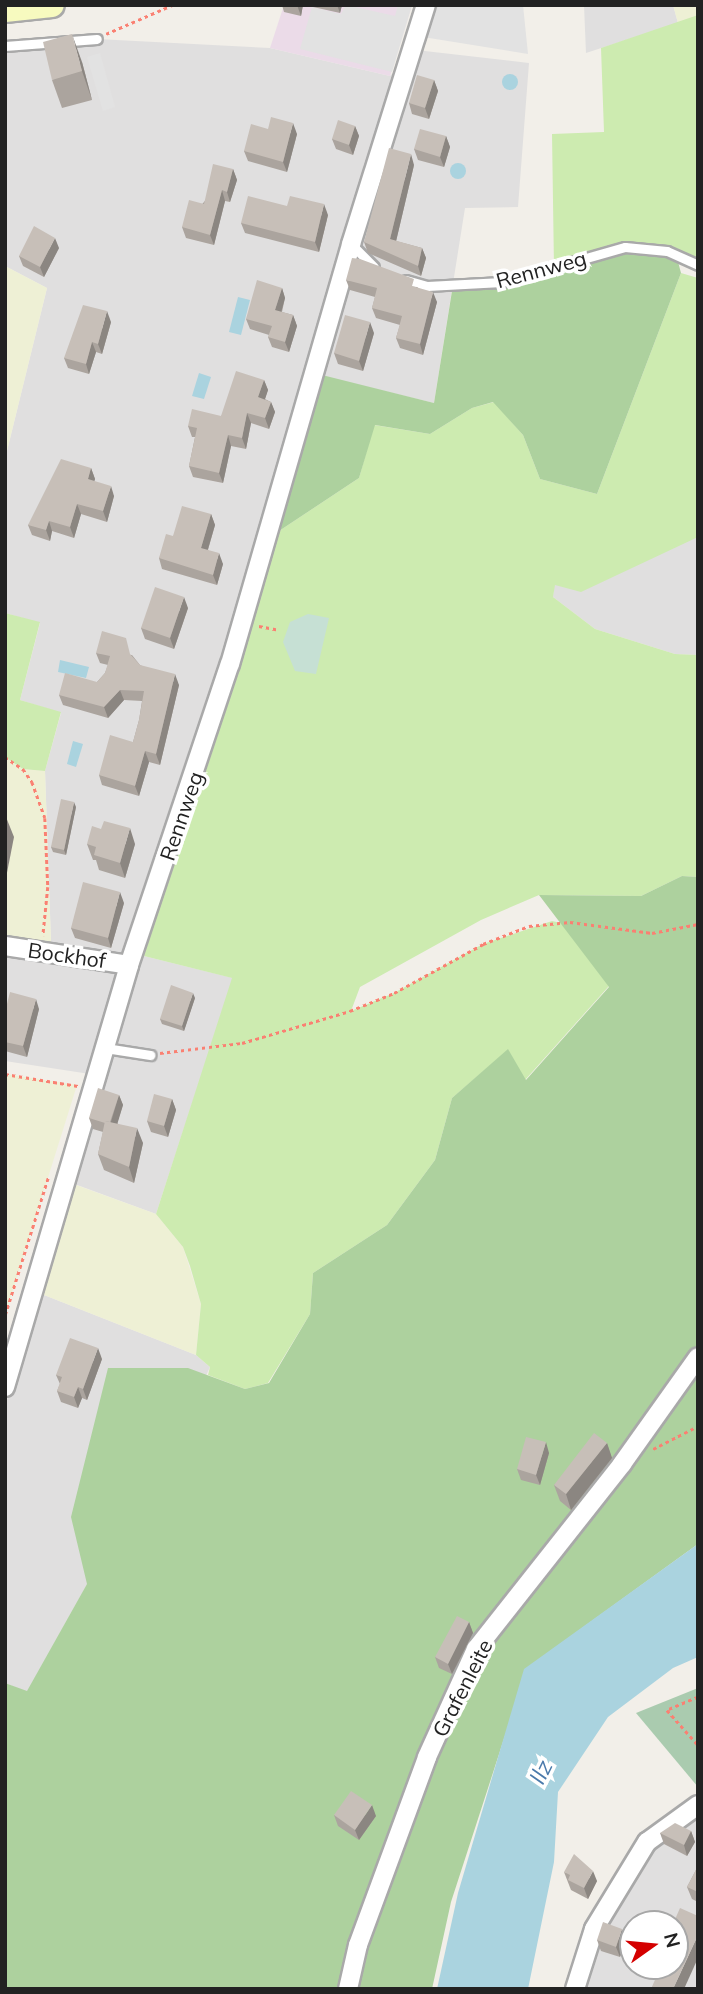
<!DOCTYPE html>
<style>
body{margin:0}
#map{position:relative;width:703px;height:1994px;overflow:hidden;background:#f2efe9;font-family:Mulish,sans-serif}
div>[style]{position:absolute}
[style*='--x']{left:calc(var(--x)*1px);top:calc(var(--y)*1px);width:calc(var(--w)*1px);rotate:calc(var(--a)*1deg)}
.residential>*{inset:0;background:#e0dfdf}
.industrial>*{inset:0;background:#ebdbe8}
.farmland>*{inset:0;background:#eef0d5}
.grass>*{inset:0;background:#cdebb0}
.forest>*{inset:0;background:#add19e}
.wetland>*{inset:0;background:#c6e0d4}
.cemetery>*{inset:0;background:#aacbaf}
.parking>*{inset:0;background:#e2e2e2}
.water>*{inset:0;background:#aad3df}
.round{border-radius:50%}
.path>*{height:2.5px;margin-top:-1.25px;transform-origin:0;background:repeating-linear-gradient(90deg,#fa8072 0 3.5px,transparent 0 7px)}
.roads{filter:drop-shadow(2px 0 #a9a9a9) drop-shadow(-2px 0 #a9a9a9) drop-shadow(0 2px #a9a9a9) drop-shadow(0 -2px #a9a9a9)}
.lane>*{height:9px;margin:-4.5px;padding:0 4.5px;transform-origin:4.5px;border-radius:4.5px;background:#fff}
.street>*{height:18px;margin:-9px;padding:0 9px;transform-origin:9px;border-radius:9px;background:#fff}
.secondary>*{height:24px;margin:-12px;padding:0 12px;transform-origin:12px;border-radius:12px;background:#f7fabf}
.wall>*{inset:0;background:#aba49e}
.shaded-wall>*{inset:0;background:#8b8681}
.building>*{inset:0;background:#c7bfb8}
span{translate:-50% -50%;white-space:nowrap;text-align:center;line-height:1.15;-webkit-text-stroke:7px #fff;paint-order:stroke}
.street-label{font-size:21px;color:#222}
.water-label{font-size:23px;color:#4a7aab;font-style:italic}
.frame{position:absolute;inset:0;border:7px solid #222;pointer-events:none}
.north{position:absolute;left:619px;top:1910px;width:70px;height:70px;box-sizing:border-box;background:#fff;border:2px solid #a7a7a7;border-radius:50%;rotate:75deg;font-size:19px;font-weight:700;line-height:28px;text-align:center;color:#222}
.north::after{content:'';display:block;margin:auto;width:24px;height:32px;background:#d40000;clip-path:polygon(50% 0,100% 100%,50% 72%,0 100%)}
</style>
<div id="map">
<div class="residential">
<div style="clip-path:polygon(584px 5px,673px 5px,678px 23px,586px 53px)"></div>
<div style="clip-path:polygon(97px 39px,270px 48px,390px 76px,416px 50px,529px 63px,518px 207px,465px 208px,434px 403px,322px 376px,144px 956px,233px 978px,156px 1214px,69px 1182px,103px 1076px,5px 1061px,5px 943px,51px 942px,45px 771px,61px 713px,20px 700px,40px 623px,5px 613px,5px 459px,47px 288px,5px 266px,5px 46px)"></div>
<div style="clip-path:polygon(698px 537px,698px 655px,675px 654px,595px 629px,553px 597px,554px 585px)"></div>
<div style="clip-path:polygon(39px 1293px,196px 1355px,210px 1367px,178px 1438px,118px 1529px,27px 1692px,5px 1683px,5px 1407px)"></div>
<div style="clip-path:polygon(evenodd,698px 1806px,698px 1989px,581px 1989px,593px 1937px,652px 1827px,698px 1806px,633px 1924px,675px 1924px,675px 1966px,633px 1966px,633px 1924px)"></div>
</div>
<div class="industrial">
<div style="clip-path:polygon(284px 5px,412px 5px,390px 76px,270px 48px)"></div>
</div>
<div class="farmland">
<div style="clip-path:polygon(673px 5px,698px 5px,698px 15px,678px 23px)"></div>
<div style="clip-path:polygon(5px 266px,47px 288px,5px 459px)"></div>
<div style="clip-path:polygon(5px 757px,23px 769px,45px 771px,51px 942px,5px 943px)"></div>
<div style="clip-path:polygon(5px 1074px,77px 1085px,5px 1315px)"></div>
<div style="clip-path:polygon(65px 1181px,156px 1214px,183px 1247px,201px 1304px,196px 1355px,39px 1293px)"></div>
</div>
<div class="grass">
<div style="clip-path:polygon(698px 15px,698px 265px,667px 251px,625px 247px,554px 268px,552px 134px,604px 132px,601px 48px)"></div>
<div style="clip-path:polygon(681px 273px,698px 278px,698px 537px,581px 592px,555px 585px,553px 597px,595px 629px,675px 654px,698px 655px,698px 877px,682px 876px,641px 896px,539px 895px,481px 920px,360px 987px,351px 1011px,394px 993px,483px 944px,552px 921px,561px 923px,609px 986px,525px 1080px,508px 1050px,452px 1098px,435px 1160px,387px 1225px,313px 1273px,310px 1314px,268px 1383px,245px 1389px,208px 1375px,210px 1367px,196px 1355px,201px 1304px,190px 1266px,183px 1247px,156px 1214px,232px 978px,144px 956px,273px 535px,359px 478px,374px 425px,430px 434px,472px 408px,494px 402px,523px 435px,540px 479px,597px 494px)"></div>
<div style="clip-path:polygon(5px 613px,40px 622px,20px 700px,61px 712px,45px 771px,23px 769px,5px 757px)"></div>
</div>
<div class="forest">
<div style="clip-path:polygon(641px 252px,677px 258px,681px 273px,597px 494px,540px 479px,523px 435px,493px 402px,472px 408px,430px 434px,375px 425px,359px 478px,273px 535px,322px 375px,434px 403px,452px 291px,512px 285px,604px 255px)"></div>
<div style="clip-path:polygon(682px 876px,698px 877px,698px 1544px,527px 1668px,451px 1902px,432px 1989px,5px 1989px,5px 1683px,27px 1691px,87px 1584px,71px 1517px,108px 1368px,188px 1368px,245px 1389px,269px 1383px,310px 1314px,313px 1273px,387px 1225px,435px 1160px,452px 1098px,508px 1049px,526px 1080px,609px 987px,539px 895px,641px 896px)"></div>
</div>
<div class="wetland">
<div style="clip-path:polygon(308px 614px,329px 618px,316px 674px,295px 671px,283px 642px,290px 622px)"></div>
</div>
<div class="cemetery">
<div style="clip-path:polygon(698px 1688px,698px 1787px,636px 1713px)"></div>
</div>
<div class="parking">
<div style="clip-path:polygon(346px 5px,395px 16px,398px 5px,412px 5px,392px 72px,300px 49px,312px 7px,341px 14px)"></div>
<div style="clip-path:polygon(433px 5px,523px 5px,528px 54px,423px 37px)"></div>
<div style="clip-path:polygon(100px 53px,115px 107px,103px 111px,87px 57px)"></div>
</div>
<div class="water">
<div class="round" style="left:502px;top:74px;width:16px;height:16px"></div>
<div class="round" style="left:450px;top:163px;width:16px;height:16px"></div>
<div style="clip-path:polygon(238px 297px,250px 300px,241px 335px,229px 332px)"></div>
<div style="clip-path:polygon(199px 373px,211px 377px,204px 399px,192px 396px)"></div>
<div style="clip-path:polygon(60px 660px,89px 667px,86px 678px,58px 672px)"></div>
<div style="clip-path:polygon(73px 741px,83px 744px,76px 767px,67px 764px)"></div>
<div style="clip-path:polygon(698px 1544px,698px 1657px,673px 1668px,608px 1717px,558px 1792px,554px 1862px,528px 1989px,437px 1989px,458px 1893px,524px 1669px)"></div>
</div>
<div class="path">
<div style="--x:106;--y:34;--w:72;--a:-23.7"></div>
<div style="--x:259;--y:626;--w:20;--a:11"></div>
<div style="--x:5;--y:757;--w:22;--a:34"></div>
<div style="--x:23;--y:769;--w:16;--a:55"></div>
<div style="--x:32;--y:782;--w:38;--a:70"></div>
<div style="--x:45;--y:818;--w:69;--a:87.5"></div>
<div style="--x:48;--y:887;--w:49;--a:95.8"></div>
<div style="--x:160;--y:1053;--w:83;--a:-7"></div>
<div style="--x:242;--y:1043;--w:113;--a:-16.5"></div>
<div style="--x:350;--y:1011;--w:48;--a:-22.2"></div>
<div style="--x:394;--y:993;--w:102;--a:-28.8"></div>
<div style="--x:483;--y:944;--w:49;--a:-21.4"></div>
<div style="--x:529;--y:926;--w:41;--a:-5.6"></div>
<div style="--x:570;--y:922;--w:83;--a:7.6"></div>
<div style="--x:652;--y:933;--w:47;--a:-11.1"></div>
<div style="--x:5;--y:1074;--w:74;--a:9.3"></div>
<div style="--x:5;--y:1315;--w:144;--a:-72.6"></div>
<div style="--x:653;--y:1449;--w:51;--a:-27.1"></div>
<div style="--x:698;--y:1697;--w:34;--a:157"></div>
<div style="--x:667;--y:1710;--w:47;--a:48.5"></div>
</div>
<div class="roads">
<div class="lane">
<div style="--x:5;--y:46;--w:92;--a:-4.4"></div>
<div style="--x:352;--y:245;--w:31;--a:45"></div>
<div style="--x:406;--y:280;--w:22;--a:16"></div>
<div style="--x:427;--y:286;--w:75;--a:-3.1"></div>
<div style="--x:502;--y:282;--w:128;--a:-15.9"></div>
<div style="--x:625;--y:247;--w:42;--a:5.4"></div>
<div style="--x:667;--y:251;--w:34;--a:24"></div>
<div style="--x:105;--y:1048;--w:46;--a:8.8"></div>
</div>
<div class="street">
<div style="--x:5;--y:946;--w:125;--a:8.7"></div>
<div style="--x:5;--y:1387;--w:440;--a:-73.6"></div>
<div style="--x:129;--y:965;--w:317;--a:-71.5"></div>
<div style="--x:230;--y:664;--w:437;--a:-73.9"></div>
<div style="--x:351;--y:244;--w:250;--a:-72.6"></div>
<div style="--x:348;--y:1989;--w:45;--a:-77.2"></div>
<div style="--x:358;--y:1945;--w:200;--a:-69.8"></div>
<div style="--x:427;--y:1757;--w:119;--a:-65.6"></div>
<div style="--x:476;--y:1649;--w:236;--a:-51.7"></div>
<div style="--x:622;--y:1464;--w:131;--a:-54.6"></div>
<div style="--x:575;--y:1989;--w:63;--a:-72.4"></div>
<div style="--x:594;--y:1929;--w:102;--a:-58.7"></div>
<div style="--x:647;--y:1842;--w:63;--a:-36"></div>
</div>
<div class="secondary">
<div style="--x:5;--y:10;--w:47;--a:-6.1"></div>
</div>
</div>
<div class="wall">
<div style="clip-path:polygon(282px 5px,303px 5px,301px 16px,284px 12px)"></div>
<div style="clip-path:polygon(304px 5px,342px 5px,340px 13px)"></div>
<div style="clip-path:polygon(82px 62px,92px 100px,62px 108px,52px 80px)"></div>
<div style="clip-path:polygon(434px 80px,438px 91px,429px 119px,412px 114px,409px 103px)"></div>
<div style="clip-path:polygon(355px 126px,359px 136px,353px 155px,336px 149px,332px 139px)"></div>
<div style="clip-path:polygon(268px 129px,297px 134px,287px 172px,248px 161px,244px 151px)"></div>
<div style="clip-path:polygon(446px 136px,450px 147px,444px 167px,418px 160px,414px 149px)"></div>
<div style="clip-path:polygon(414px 165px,396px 241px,422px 248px,426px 258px,421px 276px,368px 253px,364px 242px)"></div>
<div style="clip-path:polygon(233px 169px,237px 180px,230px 202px,225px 201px,214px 245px,186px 238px,182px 227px)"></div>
<div style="clip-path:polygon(328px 215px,319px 252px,245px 233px,241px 223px)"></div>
<div style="clip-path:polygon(59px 248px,44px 277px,23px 266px,19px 256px)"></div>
<div style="clip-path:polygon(346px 280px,417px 287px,437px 302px,423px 355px,400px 348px,396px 338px,400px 325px,376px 318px,372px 308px,375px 297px,350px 290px)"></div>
<div style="clip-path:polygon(282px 288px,285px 298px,282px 312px,293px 315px,297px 326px,289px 352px,272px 347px,268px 337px,269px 335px,250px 329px,246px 319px)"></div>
<div style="clip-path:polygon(111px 322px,102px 354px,96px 352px,89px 374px,68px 368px,64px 358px)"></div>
<div style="clip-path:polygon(374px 333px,363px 371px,338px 364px,334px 353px)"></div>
<div style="clip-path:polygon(264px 380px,268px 390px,265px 399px,271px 402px,275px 412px,269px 429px,251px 423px,246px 449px,231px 446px,223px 483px,193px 477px,189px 466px,195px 437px,192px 437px,188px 426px,221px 416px)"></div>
<div style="clip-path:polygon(91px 468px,95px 479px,94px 481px,114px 496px,107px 522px,81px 514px,74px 538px,52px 531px,50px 541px,32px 535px,28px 525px)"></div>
<div style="clip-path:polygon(211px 514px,215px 525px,208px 550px,223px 564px,217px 585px,162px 569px,159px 558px,173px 536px)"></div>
<div style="clip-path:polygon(188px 608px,174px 649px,145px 639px,141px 628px)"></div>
<div style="clip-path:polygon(96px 653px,132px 655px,140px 665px,179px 685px,160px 765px,149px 762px,139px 796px,102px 785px,99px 775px,133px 742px,139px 720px,142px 701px,124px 700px,108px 718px,63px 705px,59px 695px,97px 682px,105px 673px,108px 665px,100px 663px)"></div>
<div style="clip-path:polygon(76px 807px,66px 855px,53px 852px,51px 847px)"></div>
<div style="clip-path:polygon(87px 844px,135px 844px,125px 878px,99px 870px,96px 860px,93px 860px)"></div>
<div style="clip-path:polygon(124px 903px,111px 948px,75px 938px,71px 928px)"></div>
<div style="clip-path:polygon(195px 998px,184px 1031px,162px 1024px,160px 1019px)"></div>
<div style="clip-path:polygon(39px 1009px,27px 1057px,5px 1051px,5px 1012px)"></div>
<div style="clip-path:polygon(119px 1095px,123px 1105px,117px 1123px,143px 1143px,134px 1183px,104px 1170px,98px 1154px,103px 1132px,93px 1129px,89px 1118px)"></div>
<div style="clip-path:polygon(172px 1099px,176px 1110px,168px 1137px,151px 1132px,147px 1121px)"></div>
<div style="clip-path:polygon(102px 1359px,87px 1400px,82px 1398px,78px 1408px,61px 1402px,57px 1391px,60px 1384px,56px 1375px)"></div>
<div style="clip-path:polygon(607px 1443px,612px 1458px,571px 1510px,560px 1501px,554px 1485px)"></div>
<div style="clip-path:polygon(549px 1453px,540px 1485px,521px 1480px,517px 1469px)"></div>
<div style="clip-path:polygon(469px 1622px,473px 1633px,452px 1674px,439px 1668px,435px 1657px)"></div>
<div style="clip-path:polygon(334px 1815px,376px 1816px,359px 1840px,338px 1826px)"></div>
<div style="clip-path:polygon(691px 1831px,695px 1842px,687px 1856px,664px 1844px,660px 1833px)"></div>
<div style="clip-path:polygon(698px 1866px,698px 1902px,692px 1899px,687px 1887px)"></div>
<div style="clip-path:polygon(564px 1872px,597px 1881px,588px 1899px,571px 1890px)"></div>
<div style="clip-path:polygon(626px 1939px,620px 1957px,601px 1951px,597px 1940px)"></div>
</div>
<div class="shaded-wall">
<div style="clip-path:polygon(297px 5px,303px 5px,301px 16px)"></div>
<div style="clip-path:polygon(337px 5px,342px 5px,340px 13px)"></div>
<div style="clip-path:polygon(72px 34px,82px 62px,92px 100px,82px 71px)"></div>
<div style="clip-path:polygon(434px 80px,438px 91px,429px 119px,425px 108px)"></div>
<div style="clip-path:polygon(293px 123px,297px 134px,287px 172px,283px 162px)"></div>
<div style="clip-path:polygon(355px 126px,359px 136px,353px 155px,349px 145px)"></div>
<div style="clip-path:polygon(446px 136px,450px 147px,444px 167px,440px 157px)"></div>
<div style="clip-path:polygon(411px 154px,414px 165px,394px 250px,390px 239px)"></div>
<div style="clip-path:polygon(233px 169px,237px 180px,230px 202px,227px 192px)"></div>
<div style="clip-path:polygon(222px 190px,225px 201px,214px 245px,210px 235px)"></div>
<div style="clip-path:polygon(324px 204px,328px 215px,319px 252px,315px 242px)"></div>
<div style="clip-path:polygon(55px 238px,59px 248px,44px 277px,40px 267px)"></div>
<div style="clip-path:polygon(422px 248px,426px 258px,421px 276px,418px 266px)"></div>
<div style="clip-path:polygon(282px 288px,285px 298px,279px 320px,275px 310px)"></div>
<div style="clip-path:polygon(433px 292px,437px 302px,423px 355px,420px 344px)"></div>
<div style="clip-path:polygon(107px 311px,111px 322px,102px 354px,98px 344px)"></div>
<div style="clip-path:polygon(293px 315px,297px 326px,289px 352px,285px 342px)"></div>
<div style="clip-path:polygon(370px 322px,374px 333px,363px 371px,359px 361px)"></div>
<div style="clip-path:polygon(92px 342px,96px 352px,89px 374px,86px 364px)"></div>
<div style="clip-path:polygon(264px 380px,268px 390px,262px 408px,258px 397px)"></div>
<div style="clip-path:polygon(271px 402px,275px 412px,269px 429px,265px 418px)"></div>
<div style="clip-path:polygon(247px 413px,251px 423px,246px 449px,242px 438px)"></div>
<div style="clip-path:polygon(228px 435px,231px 446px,223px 483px,219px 473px)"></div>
<div style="clip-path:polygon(91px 468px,95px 479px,92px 489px,88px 479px)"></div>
<div style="clip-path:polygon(111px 486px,114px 496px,107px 522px,103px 511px)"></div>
<div style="clip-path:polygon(77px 504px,81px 514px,74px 538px,70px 527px)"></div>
<div style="clip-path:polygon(211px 514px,215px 525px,205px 559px,201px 548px)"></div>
<div style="clip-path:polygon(49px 521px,52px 531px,50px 541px,46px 530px)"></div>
<div style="clip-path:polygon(219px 553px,223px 564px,217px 585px,213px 575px)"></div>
<div style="clip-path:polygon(184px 597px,188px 608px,174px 649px,170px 638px)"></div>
<div style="clip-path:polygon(175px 674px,179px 685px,160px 765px,156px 754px)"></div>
<div style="clip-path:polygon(120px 690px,124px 700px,108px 718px,104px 707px)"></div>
<div style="clip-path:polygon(145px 751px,149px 762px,139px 796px,135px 786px)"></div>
<div style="clip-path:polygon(74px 802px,76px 807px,66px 855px,64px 850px)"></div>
<div style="clip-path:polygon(6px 817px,14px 837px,5px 883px,5px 823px)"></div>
<div style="clip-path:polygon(130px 828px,135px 844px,125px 878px,120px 863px)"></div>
<div style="clip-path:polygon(120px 892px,124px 903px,111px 948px,108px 938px)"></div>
<div style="clip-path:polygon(193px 993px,195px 998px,184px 1031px,182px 1026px)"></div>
<div style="clip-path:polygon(36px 999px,39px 1009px,27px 1057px,23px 1046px)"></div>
<div style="clip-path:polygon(119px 1095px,123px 1105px,114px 1135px,110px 1125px)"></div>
<div style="clip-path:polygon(172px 1099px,176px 1110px,168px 1137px,164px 1126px)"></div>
<div style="clip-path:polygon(137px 1128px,143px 1143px,134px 1183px,129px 1167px)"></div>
<div style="clip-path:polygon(98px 1348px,102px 1359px,87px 1400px,83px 1389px)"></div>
<div style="clip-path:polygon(78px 1387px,82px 1398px,78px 1408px,74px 1397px)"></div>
<div style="clip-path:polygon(546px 1442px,549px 1453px,540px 1485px,536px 1475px)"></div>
<div style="clip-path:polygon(607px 1443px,612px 1458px,571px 1510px,566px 1494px)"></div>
<div style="clip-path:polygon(469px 1622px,473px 1633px,452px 1674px,448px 1664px)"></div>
<div style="clip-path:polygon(372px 1805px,376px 1816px,359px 1840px,355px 1830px)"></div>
<div style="clip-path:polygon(691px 1831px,695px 1842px,687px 1856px,684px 1845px)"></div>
<div style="clip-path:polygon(593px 1871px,597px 1881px,588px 1899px,584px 1888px)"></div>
<div style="clip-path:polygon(622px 1929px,626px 1939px,620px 1957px,616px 1947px)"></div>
<div style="clip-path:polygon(698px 1935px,698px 1958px,684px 1989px,673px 1989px)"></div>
</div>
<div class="building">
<div style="clip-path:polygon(72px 34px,82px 71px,52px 80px,43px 42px)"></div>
<div style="clip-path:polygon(417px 75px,434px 80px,425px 108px,409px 103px)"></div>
<div style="clip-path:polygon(271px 117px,293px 123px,283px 162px,244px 151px,251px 124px,268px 129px)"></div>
<div style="clip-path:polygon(338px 120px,355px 126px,349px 145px,332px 139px)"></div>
<div style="clip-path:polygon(420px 129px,446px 136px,440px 157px,414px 149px)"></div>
<div style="clip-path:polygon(389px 148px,411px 154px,390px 239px,422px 248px,418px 266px,364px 242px)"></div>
<div style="clip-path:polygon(213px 164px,233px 169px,227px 192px,222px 190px,210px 235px,182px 227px,189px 200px,204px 204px)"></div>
<div style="clip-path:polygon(248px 196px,287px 206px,290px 196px,324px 204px,315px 242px,241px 223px)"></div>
<div style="clip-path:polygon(34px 226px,55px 238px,40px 267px,19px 256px)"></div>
<div style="clip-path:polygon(352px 258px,360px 259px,414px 279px,412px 286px,433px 292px,420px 344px,396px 338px,402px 316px,372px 308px,377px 288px,346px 280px)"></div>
<div style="clip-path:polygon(257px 280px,282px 288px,275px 310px,293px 315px,285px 342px,268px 337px,272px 326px,246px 319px)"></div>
<div style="clip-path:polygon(83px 305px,107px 311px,98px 344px,92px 342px,86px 364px,64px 358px)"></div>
<div style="clip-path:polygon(345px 315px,370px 322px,359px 361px,334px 353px)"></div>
<div style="clip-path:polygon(236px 371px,264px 380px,258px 397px,271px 402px,265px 418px,247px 413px,242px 438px,228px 435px,219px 473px,189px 466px,197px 428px,188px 426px,192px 409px,221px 416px)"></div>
<div style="clip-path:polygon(61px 459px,91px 468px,88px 479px,111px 486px,103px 511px,77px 504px,70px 527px,49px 521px,46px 530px,28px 525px)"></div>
<div style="clip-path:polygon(182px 506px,211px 514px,201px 548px,219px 553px,213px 575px,159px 558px,166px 534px,173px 536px)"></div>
<div style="clip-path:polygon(155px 587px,184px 597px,170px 638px,141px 628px)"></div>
<div style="clip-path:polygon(102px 631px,126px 638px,130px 654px,140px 665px,175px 674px,156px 754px,145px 751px,135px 786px,99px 775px,110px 735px,133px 742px,139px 720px,144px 691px,120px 690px,104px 707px,59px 695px,65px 673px,97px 682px,105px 673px,110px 656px,96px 653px)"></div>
<div style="clip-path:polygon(61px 799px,74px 802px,64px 850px,51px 847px)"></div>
<div style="clip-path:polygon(104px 821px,130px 828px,120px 863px,94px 855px,96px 847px,87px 844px,92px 826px,101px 829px)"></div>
<div style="clip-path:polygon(83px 882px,120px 892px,108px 938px,71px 928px)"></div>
<div style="clip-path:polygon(171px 985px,193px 993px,182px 1026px,160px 1019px)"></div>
<div style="clip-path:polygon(10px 992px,36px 999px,23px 1046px,5px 1042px,5px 1012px)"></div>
<div style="clip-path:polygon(98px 1088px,119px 1095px,110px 1122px,105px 1121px,105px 1123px,89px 1118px)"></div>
<div style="clip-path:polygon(154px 1094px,172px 1099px,164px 1126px,147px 1121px)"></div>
<div style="clip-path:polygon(105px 1121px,137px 1128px,129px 1167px,98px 1154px)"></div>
<div style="clip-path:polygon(70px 1338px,98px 1348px,83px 1389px,78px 1387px,74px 1397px,57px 1391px,62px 1377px,56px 1375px)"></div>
<div style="clip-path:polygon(594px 1433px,607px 1443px,566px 1494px,554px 1485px)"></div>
<div style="clip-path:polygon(526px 1437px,546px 1442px,536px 1475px,517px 1469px)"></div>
<div style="clip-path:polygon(457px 1616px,469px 1622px,448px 1664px,435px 1657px)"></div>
<div style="clip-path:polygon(351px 1791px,372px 1805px,355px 1830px,334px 1815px)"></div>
<div style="clip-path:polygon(675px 1823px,691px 1831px,684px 1845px,660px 1833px)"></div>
<div style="clip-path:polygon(574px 1854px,593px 1871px,584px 1888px,568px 1880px,570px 1875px,564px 1872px)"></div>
<div style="clip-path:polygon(698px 1866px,698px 1892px,687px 1887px)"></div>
<div style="clip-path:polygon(680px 1908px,698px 1916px,698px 1935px,673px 1989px,651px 1989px,661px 1966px,675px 1966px,675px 1924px,673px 1924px)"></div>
<div style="clip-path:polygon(603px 1922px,622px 1929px,616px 1947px,597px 1940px)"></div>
</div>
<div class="street-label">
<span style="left:541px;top:269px;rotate:-15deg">Rennweg</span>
<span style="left:181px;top:816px;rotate:-71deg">Rennweg</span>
<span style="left:67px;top:955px;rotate:8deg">Bockhof</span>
<span style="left:462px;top:1688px;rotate:-63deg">Grafenleite</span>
</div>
<div class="water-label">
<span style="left:541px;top:1772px;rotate:-64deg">Ilz</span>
</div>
<div class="frame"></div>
<div class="north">N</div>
</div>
